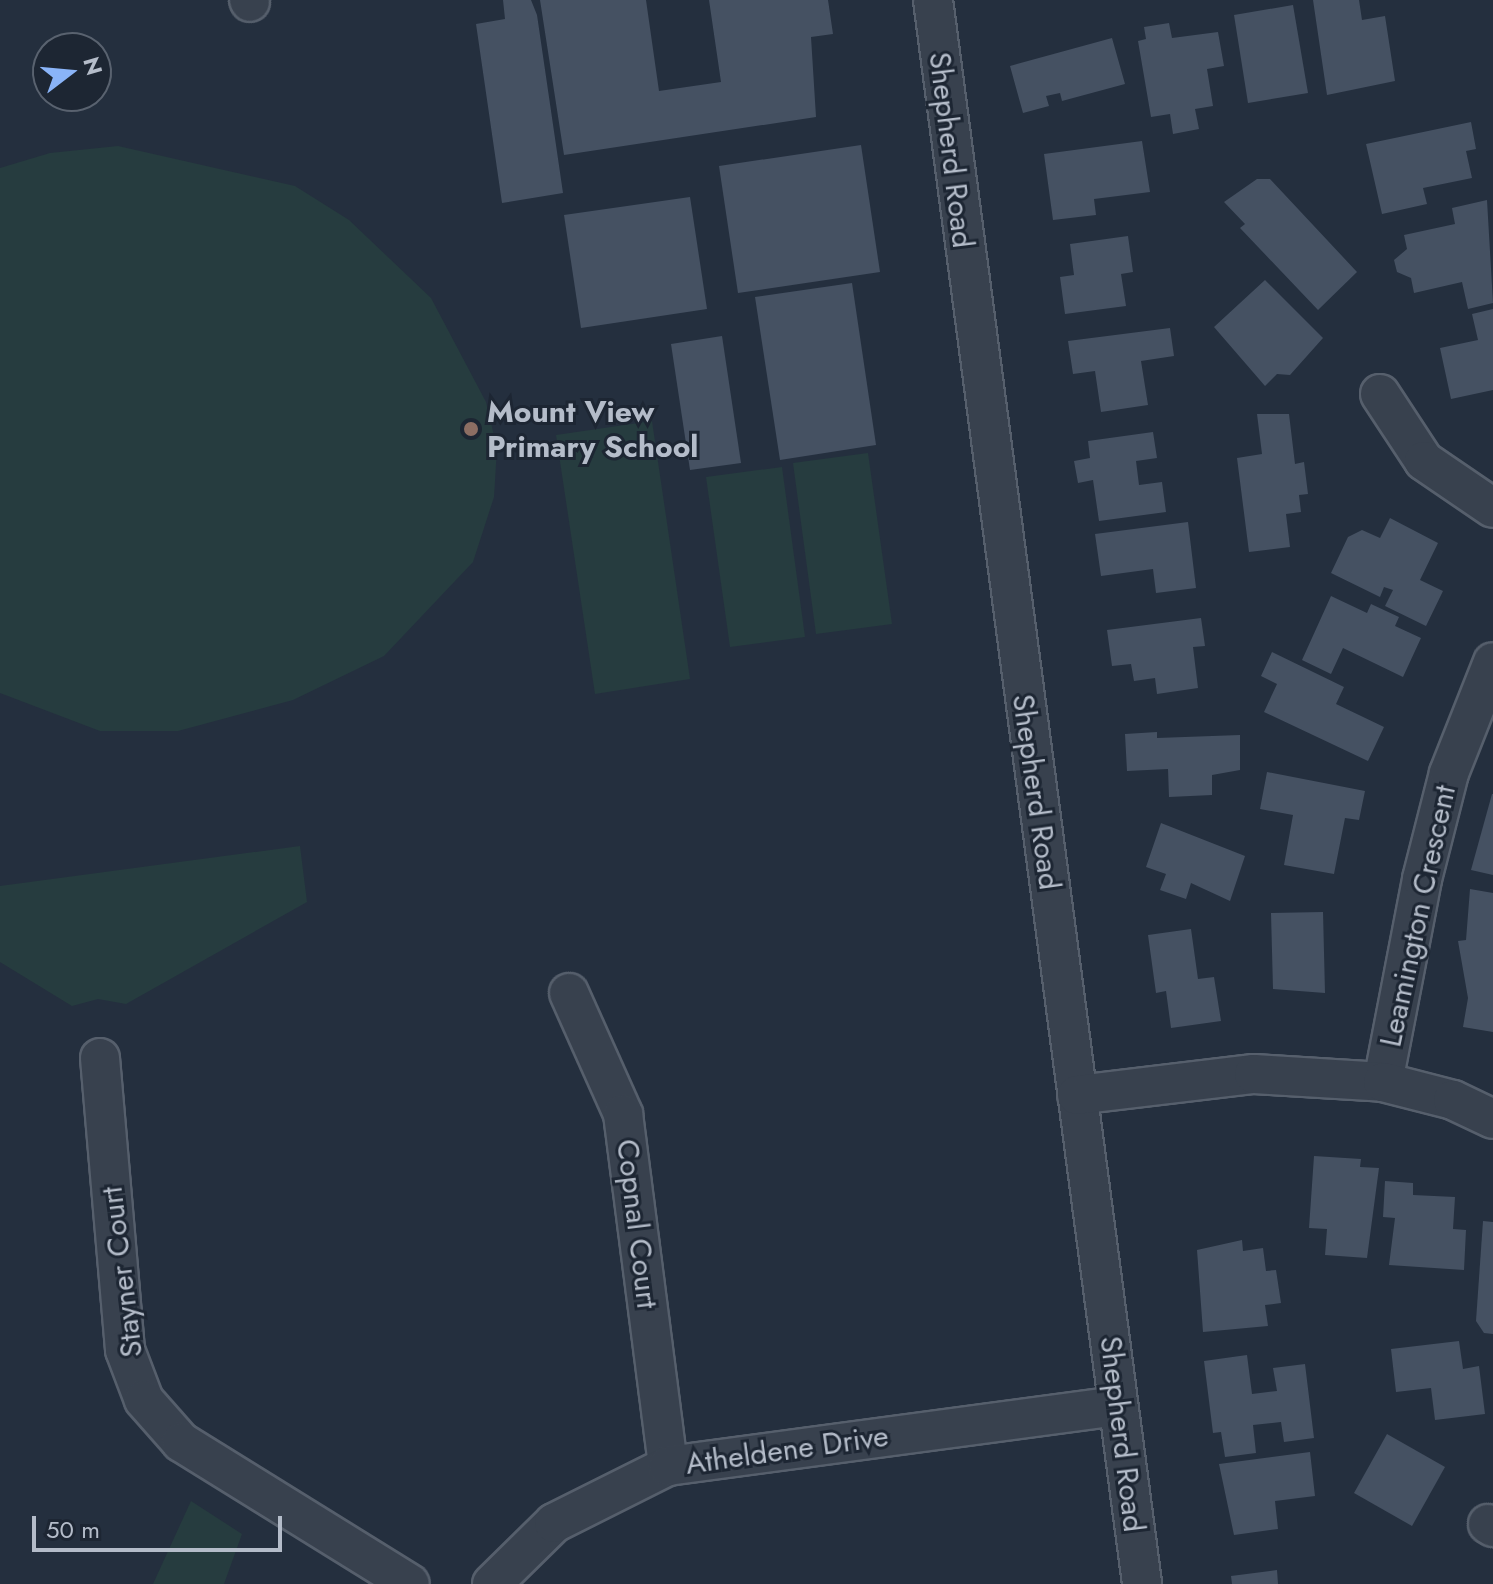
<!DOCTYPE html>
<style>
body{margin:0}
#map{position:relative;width:1493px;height:1584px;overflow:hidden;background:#242f3e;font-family:Jost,sans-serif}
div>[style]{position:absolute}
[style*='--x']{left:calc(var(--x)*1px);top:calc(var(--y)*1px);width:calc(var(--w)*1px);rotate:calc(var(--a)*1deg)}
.green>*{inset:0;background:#263c3f}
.building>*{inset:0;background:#455162}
.roads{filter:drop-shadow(2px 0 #565f6c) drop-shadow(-2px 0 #565f6c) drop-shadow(0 2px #565f6c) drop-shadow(0 -2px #565f6c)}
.minor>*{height:38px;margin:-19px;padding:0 19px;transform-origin:19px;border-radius:19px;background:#38414e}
.dots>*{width:22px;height:22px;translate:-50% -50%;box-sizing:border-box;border:4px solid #1d2633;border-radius:50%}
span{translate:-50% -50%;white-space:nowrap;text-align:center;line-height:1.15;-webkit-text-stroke:6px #1d2633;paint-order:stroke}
.street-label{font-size:30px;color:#b4bcc9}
.poi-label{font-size:30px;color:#b4bcc9;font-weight:700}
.left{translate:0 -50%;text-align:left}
.north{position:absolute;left:32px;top:32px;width:80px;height:80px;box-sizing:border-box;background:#1d2633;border:2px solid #59626f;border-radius:50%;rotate:74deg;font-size:22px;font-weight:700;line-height:32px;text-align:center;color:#b4bcc9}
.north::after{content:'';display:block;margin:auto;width:28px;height:36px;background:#8ab4f8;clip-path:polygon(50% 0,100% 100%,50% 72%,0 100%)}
.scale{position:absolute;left:32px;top:1516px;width:250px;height:36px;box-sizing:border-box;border:4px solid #b4bcc9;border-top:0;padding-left:10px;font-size:24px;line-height:28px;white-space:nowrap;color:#b4bcc9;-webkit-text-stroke:6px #1d2633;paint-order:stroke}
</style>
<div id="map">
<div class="green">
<div style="clip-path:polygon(118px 146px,295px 186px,349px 220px,431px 298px,486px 402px,497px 448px,494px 497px,473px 562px,384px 656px,293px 700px,178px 731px,100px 731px,0 693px,0 168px,50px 153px)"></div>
<div style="clip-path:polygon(652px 421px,690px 679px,595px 694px,556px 435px)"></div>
<div style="clip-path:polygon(868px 453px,892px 624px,816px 634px,793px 463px)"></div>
<div style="clip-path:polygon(782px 467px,805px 637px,730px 647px,706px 477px)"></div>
<div style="clip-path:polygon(300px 846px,307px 902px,126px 1004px,98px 999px,72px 1006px,0 962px,0 886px)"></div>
<div style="clip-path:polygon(191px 1501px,242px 1534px,224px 1584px,153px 1584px)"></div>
</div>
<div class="building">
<div style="clip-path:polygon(503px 0,531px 0,537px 15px,563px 193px,502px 203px,476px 24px,505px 19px)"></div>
<div style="clip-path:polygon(540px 0,646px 0,659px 91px,721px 82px,709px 0,828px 0,833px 34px,811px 37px,816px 117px,564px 155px)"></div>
<div style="clip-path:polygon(1313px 0,1359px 0,1362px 20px,1385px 16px,1395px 81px,1327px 95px)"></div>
<div style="clip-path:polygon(1293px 5px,1308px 93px,1248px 103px,1234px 15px)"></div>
<div style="clip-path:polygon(1169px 23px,1172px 38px,1218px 32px,1224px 66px,1207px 69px,1213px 106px,1195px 109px,1199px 129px,1173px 134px,1170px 114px,1151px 117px,1138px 41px,1146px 39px,1144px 27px)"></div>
<div style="clip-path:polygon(1112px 38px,1125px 84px,1062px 101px,1060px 93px,1046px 96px,1049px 106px,1023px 113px,1010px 66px)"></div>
<div style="clip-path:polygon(1471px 122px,1476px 149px,1466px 151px,1472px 178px,1423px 188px,1427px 204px,1382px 214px,1366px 144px)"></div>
<div style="clip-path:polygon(1142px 141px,1150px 192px,1094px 199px,1096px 215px,1053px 220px,1044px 154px)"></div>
<div style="clip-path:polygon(861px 145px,880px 272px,738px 293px,719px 166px)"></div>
<div style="clip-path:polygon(1257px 179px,1270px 179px,1357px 272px,1318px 310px,1240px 228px,1245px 224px,1224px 202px)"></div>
<div style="clip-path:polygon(690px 197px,707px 309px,581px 328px,564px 215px)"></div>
<div style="clip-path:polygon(1487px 200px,1493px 303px,1468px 309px,1462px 282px,1414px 293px,1411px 278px,1397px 272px,1394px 260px,1407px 249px,1404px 235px,1455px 224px,1452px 208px)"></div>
<div style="clip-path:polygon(1128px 236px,1133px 272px,1121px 274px,1126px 306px,1065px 314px,1060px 277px,1074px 275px,1070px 244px)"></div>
<div style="clip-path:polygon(1265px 280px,1323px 338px,1290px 375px,1277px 374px,1265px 386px,1214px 327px)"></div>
<div style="clip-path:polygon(852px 283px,876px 445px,780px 460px,755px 297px)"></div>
<div style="clip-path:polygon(1493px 309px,1493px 390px,1451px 399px,1440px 348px,1478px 340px,1472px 314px)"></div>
<div style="clip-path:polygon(1170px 328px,1174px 356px,1141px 361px,1148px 405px,1101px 412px,1095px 371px,1073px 374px,1068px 341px)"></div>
<div style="clip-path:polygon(722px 336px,741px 463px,690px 470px,671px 344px)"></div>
<div style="clip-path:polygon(1257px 414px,1289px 414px,1295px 464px,1304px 462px,1308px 494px,1299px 495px,1301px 512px,1286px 514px,1290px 547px,1249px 552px,1237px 458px,1262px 454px)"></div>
<div style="clip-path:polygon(1153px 432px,1157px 458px,1136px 461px,1139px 485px,1162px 482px,1166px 512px,1099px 521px,1093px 480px,1078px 483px,1074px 461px,1090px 458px,1088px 441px)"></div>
<div style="clip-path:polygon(1390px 518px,1438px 543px,1420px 580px,1443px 591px,1426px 626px,1385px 606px,1393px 590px,1384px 587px,1380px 597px,1331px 573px,1348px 537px,1362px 530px,1380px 538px)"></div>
<div style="clip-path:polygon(1188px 522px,1196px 588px,1156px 593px,1153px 569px,1101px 576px,1095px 534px)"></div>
<div style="clip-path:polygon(1331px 596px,1367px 613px,1371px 604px,1399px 617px,1395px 626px,1421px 638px,1403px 677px,1343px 648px,1331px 674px,1302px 660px)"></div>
<div style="clip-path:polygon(1201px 618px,1205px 646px,1193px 647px,1198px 688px,1157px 694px,1155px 678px,1134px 681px,1131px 664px,1112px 666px,1107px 630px)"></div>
<div style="clip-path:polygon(1272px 652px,1344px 687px,1336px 704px,1384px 727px,1368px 761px,1264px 712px,1277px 684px,1261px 676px)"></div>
<div style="clip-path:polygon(1157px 732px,1157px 738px,1240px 735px,1240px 770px,1212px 775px,1212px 795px,1169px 797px,1168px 769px,1127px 771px,1125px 734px)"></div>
<div style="clip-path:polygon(1267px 772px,1365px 791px,1359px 820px,1345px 818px,1334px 874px,1284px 865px,1293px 815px,1260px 809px)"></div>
<div style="clip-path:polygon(1492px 794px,1493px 794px,1493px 875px,1471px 870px)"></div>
<div style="clip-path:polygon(1161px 823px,1245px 856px,1230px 901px,1191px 883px,1186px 899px,1160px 890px,1166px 874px,1146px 867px)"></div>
<div style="clip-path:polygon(1470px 889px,1493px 893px,1493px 1032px,1463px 1027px,1468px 998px,1458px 941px,1466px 940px)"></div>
<div style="clip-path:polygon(1323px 912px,1325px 993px,1273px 989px,1271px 913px)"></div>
<div style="clip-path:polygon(1191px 929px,1198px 979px,1214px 977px,1221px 1021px,1171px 1028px,1166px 991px,1156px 993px,1148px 935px)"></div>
<div style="clip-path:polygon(1314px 1156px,1361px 1159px,1360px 1167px,1379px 1168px,1367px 1258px,1325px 1255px,1327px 1229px,1309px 1228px)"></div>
<div style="clip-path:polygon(1385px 1181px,1413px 1183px,1413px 1195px,1455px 1197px,1453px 1229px,1466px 1230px,1464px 1270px,1389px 1265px,1395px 1218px,1383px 1217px)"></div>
<div style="clip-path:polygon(1483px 1221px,1493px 1222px,1493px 1334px,1484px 1333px,1476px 1321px)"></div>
<div style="clip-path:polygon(1242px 1240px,1243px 1251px,1263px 1248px,1266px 1271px,1276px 1270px,1281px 1303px,1265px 1305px,1268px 1326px,1203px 1332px,1197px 1250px)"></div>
<div style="clip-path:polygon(1459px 1341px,1463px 1369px,1479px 1366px,1485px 1414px,1435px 1420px,1431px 1388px,1396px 1392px,1391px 1349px)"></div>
<div style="clip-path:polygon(1247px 1355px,1252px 1394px,1277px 1391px,1273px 1368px,1305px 1364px,1314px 1438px,1284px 1442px,1281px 1422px,1253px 1425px,1256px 1453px,1225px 1457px,1221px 1432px,1213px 1433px,1204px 1361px)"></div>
<div style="clip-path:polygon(1387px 1434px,1445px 1467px,1412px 1526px,1354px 1493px)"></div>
<div style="clip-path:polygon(1310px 1452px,1315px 1496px,1275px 1501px,1278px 1529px,1234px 1535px,1219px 1464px)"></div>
<div style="clip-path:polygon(1277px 1570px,1278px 1584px,1232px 1584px,1231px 1576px)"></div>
</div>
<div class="roads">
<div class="minor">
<div style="--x:249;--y:0;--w:2;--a:63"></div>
<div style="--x:933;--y:0;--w:1598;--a:82.48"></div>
<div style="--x:1380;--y:394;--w:80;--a:56.7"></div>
<div style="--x:1424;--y:461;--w:83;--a:34.3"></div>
<div style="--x:569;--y:993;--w:133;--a:65.9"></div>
<div style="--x:623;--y:1114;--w:355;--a:82.7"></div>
<div style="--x:100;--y:1058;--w:293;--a:85.1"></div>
<div style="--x:125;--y:1350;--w:53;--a:69.2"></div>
<div style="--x:144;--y:1400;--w:56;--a:48.6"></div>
<div style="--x:181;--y:1442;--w:269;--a:31.8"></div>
<div style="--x:1383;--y:1082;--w:207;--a:-79.1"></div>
<div style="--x:1422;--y:879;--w:109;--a:-75.7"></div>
<div style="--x:1449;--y:773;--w:119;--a:-68.4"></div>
<div style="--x:1077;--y:1095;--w:178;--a:-6.8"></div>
<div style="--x:1254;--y:1074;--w:129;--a:3.5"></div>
<div style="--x:1383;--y:1082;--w:72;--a:14.4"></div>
<div style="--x:1453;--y:1100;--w:44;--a:25.4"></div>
<div style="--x:1488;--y:1524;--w:6;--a:31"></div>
<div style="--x:492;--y:1584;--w:87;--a:-44.5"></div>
<div style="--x:554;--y:1523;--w:127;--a:-26.6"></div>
<div style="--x:668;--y:1466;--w:454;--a:-7.6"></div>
</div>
</div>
<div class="dots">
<div style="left:471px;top:429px;background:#8d6e63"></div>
</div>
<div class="street-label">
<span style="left:951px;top:150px;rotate:83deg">Shepherd Road</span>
<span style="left:1036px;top:792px;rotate:82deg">Shepherd Road</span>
<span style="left:1418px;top:916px;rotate:-78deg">Leamington Crescent</span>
<span style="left:637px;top:1224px;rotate:83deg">Copnal Court</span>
<span style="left:122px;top:1272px;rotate:-97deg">Stayner Court</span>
<span style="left:1122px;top:1434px;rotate:83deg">Shepherd Road</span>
<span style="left:787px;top:1450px;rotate:-8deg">Atheldene Drive</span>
</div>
<div class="poi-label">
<span class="left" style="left:487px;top:429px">Mount View<br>Primary School</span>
</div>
<div class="north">N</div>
<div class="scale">50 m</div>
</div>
